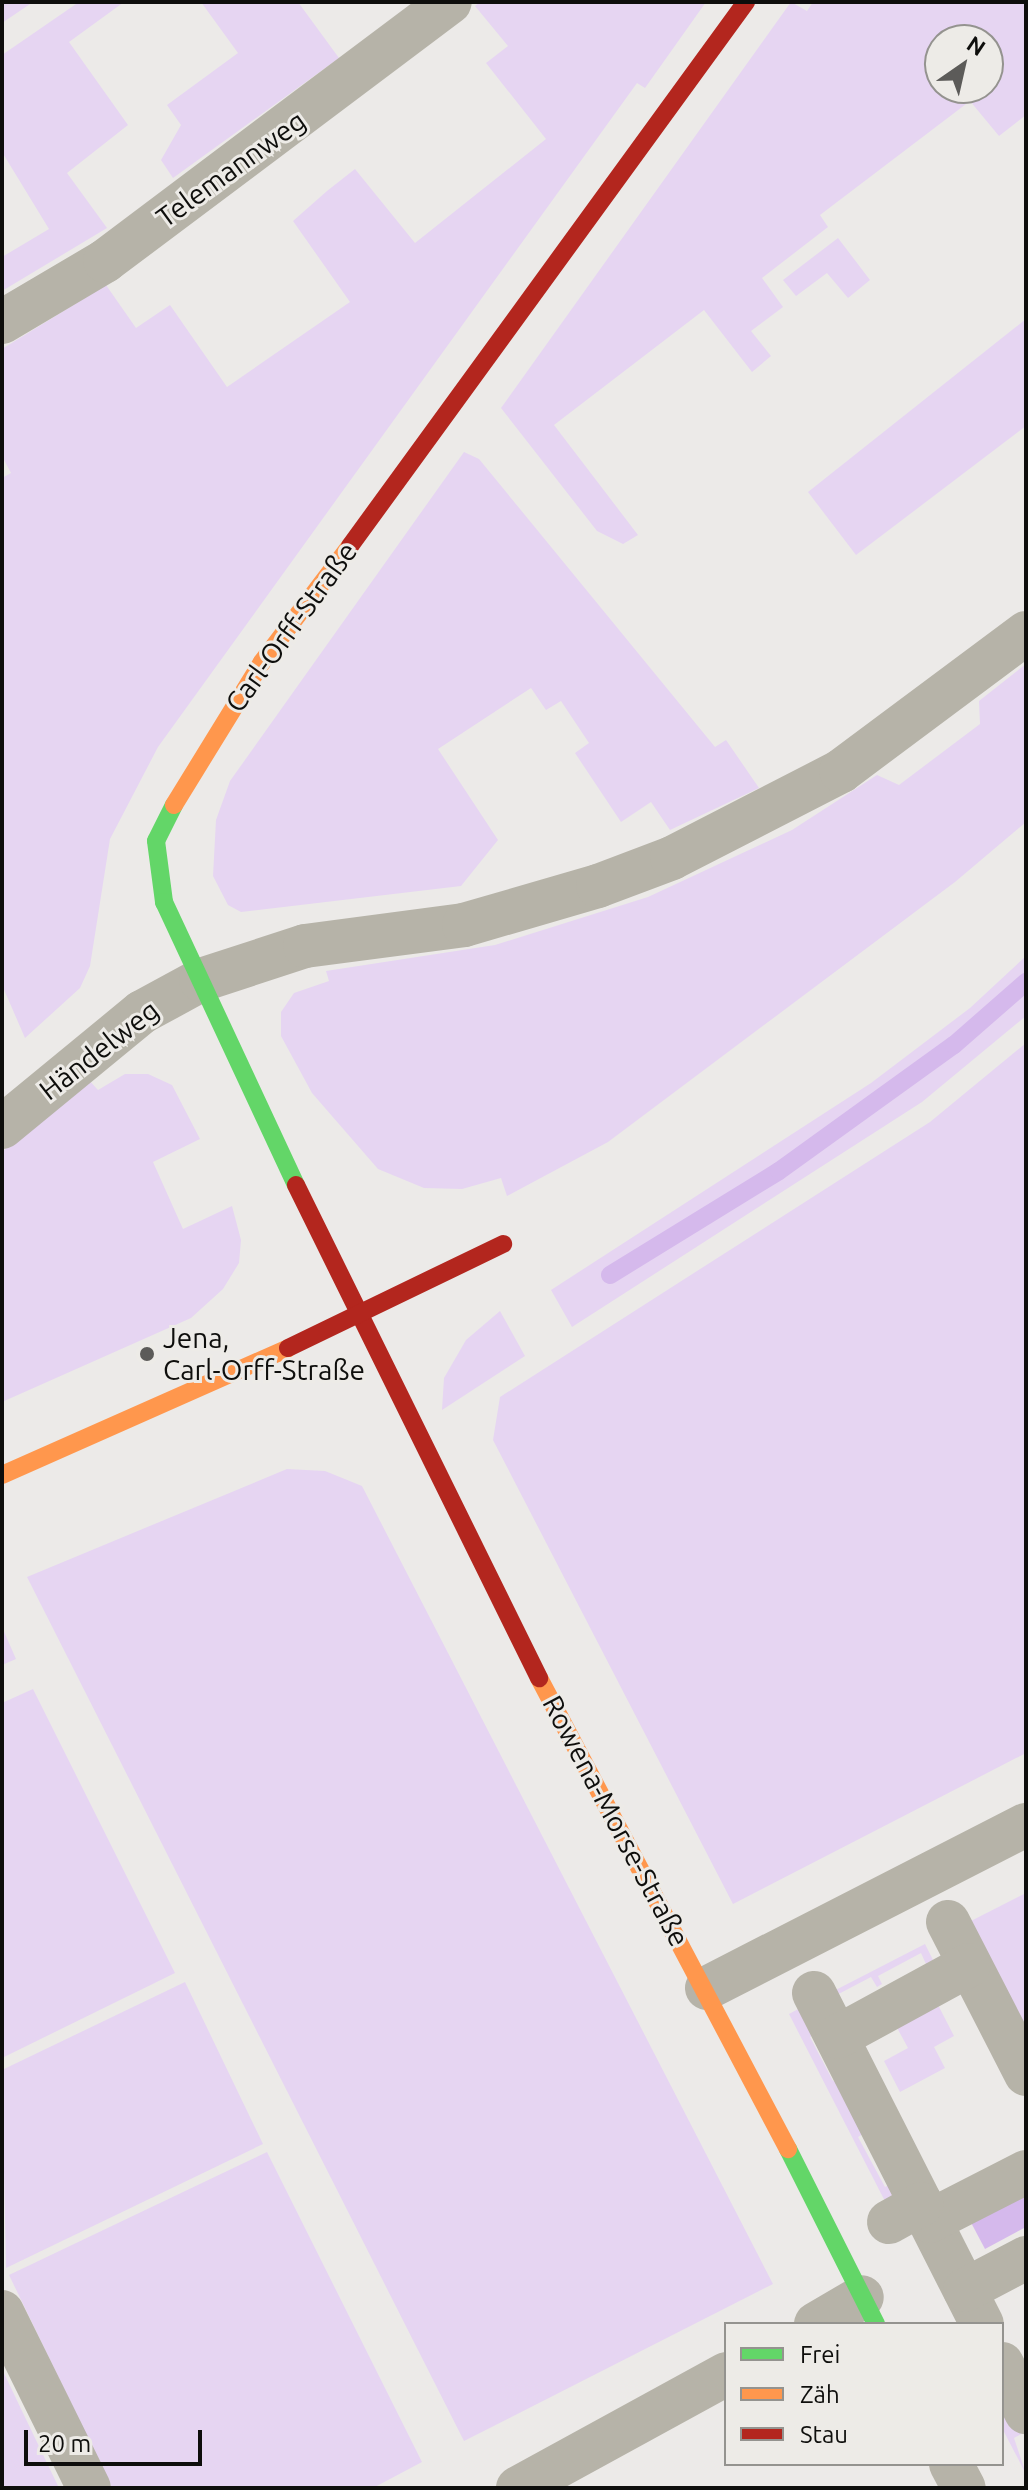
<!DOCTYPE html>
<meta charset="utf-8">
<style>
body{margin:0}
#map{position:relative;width:1028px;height:2490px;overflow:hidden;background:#eceae8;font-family:Ubuntu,sans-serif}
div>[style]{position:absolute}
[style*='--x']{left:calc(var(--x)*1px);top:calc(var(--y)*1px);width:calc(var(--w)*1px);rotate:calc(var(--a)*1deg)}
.green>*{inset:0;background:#e6d5f2}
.water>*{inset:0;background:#d5b9ec}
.stream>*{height:18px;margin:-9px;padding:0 9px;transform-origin:9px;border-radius:9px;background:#d5b9ec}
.street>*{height:44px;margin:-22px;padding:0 22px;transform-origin:22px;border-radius:22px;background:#b6b3a8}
.fast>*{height:18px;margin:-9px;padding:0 9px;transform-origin:9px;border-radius:9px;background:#63d668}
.slow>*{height:18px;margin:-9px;padding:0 9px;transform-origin:9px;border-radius:9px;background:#ff974d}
.jam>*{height:18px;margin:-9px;padding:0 9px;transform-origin:9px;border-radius:9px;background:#b3261e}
.dots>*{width:22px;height:22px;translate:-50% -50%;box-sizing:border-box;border:4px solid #edebe7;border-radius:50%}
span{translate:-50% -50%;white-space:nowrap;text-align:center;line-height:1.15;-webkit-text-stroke:6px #edebe7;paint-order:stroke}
.street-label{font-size:28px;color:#0e0e0c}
.poi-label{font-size:28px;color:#0e0e0c}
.left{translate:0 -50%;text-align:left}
.frame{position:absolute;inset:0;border:4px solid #0e0e0c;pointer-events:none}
.legend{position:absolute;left:724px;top:2322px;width:280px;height:144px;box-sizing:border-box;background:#edebe7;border:2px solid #94938f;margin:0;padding:10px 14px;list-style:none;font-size:24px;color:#0e0e0c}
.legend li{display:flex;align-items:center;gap:16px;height:40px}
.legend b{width:40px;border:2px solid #94938f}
.north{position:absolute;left:924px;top:24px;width:80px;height:80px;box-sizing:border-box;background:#edebe7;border:2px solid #94938f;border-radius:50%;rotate:34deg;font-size:22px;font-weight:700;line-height:32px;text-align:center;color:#0e0e0c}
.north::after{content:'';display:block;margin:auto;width:28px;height:36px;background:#5c5b59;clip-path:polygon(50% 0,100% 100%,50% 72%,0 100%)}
.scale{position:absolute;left:24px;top:2430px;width:178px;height:36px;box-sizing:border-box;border:4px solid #0e0e0c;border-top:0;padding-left:10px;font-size:24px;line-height:28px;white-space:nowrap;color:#0e0e0c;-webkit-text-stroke:6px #edebe7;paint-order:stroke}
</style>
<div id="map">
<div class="green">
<div style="clip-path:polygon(2px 2px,33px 2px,2px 23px)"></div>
<div style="clip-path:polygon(79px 2px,124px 2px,69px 42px,128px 125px,67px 173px,107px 228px,2px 291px,2px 257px,49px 229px,2px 152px,2px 55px)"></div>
<div style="clip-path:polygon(201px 2px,298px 2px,339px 58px,173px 178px,161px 160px,181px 125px,167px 105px,238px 53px)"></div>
<div style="clip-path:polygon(480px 2px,706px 2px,645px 88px,637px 83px,158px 747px,110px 839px,90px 966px,80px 988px,25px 1038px,2px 985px,2px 478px,11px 473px,2px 456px,2px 349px,106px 285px,136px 328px,170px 305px,227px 387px,350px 302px,293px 221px,327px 191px,355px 169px,415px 243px,546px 139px,486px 63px,508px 46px,475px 6px)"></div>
<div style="clip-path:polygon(evenodd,791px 2px,807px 11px,813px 2px,1026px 2px,1026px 115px,999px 136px,970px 101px,820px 215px,828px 227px,762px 278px,783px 307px,751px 331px,771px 356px,752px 372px,704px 310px,554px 425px,638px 535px,623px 544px,597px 531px,501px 408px,791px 2px,940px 40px,988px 40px,988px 88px,940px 88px,940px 40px)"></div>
<div style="clip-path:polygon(838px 238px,870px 280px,848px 298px,827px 273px,796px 296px,783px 280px)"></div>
<div style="clip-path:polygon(1026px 319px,1026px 426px,856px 555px,808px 492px)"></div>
<div style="clip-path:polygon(464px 452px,479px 459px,715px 747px,726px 740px,759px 788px,670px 830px,651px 802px,621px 822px,575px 753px,589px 743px,561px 701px,546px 710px,531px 688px,438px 749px,498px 840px,461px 886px,241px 912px,228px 905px,213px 876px,216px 820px,230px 781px)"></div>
<div style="clip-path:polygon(1026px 664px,1026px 822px,955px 882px,608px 1142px,507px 1196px,501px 1178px,462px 1189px,424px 1188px,378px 1169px,312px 1093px,281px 1036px,281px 1012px,294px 993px,329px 981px,326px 971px,495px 945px,648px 897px,792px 830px,877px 775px,899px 785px,980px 724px,979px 701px)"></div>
<div style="clip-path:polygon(1026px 956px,1026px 1016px,922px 1102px,572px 1327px,551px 1290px,871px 1083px,970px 1008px)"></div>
<div style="clip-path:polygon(1026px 1043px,1026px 1753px,733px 1904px,493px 1440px,500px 1397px,930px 1122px)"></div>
<div style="clip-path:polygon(125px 1074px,148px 1074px,172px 1085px,200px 1139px,153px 1162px,183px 1229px,232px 1206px,241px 1240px,239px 1263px,223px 1289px,191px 1318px,2px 1402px,2px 1152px,88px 1079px,98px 1090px)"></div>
<div style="clip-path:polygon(500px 1311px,525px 1356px,442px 1410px,444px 1378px,466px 1340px)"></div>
<div style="clip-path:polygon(287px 1469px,325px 1471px,362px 1486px,773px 2284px,464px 2441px,27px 1577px)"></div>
<div style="clip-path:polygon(2px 1627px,16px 1659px,2px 1665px)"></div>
<div style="clip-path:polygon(33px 1689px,175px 1973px,2px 2058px,2px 1703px)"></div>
<div style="clip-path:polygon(1026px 1893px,1026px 2041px,967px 1923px)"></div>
<div style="clip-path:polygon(925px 1944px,933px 1960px,926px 1964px,921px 1953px,878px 1976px,882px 1984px,877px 1987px,871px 1977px,829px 1999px,822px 1997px)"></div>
<div style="clip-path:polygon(185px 1982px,263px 2144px,6px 2268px,2px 2070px)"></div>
<div style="clip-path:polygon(937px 2003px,954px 2036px,934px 2047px,945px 2068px,900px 2092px,884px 2061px,908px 2048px,895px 2024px)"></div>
<div style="clip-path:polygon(804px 2006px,818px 2033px,810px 2037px,833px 2081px,840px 2078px,868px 2131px,858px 2137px,885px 2187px,893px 2183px,900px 2196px,890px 2211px,789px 2014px)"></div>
<div style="clip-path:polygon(267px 2152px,422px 2462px,373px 2488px,112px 2488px,9px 2275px)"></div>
<div style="clip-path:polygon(2px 2369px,23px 2413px,59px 2488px,2px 2488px)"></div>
<div style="clip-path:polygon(1002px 2391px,1023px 2433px,1014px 2438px,1026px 2474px,1002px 2428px)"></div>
</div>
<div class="water">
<div style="clip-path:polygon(1026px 2184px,1026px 2227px,985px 2249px,967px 2215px)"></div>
</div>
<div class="stream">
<div style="--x:610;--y:1275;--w:198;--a:-31.6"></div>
<div style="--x:779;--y:1171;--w:216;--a:-35.8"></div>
<div style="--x:954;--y:1045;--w:96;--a:-41.2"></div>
</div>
<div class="street">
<div style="--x:2;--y:322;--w:120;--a:-30.6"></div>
<div style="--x:105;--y:261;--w:431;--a:-36.9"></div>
<div style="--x:2;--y:1127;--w:181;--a:-39.4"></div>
<div style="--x:142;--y:1012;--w:67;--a:-28.5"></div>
<div style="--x:201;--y:980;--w:109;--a:-18.1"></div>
<div style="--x:305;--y:946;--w:160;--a:-7.5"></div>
<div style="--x:464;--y:925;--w:140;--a:-16.2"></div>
<div style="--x:598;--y:886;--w:79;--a:-20.7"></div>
<div style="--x:672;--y:858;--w:190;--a:-27.2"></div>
<div style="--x:841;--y:771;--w:231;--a:-36.7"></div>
<div style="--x:948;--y:1922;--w:171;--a:62.8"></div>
<div style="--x:707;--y:1988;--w:358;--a:-27.1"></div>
<div style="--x:814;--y:1993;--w:371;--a:63.1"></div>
<div style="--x:837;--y:2037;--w:150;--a:-28.6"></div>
<div style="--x:930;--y:2221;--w:108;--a:-27"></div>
<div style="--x:889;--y:2222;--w:37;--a:-29"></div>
<div style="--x:965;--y:2290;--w:69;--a:-27.7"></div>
<div style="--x:2;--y:2312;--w:196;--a:63.7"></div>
<div style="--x:816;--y:2324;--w:53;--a:-30.4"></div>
<div style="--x:1002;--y:2364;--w:54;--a:63.4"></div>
<div style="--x:951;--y:2464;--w:27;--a:62"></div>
<div style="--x:518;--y:2488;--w:237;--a:-28.7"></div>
</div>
<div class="fast">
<div style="--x:174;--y:805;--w:40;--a:116.6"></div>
<div style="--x:156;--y:841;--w:62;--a:82.5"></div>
<div style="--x:164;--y:902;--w:312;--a:65"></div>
<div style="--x:788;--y:2149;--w:196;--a:63.3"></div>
</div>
<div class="slow">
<div style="--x:174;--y:805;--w:168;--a:-58.4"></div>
<div style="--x:262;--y:662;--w:146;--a:-52.8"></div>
<div style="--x:2;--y:1475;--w:313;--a:-23.9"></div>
<div style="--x:539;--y:1678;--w:533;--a:62.14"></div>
</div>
<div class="jam">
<div style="--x:350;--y:546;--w:673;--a:-53.95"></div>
<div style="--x:296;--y:1185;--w:550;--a:63.76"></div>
<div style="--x:288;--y:1348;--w:239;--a:-25.8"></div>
</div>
<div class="dots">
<div style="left:147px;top:1354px;background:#5c5b59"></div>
</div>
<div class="street-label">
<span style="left:231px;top:169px;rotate:-36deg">Telemannweg</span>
<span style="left:291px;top:627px;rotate:-54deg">Carl-Orff-Straße</span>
<span style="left:99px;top:1050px;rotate:-38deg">Händelweg</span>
<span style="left:616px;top:1821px;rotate:62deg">Rowena-Morse-Straße</span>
</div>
<div class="poi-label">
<span class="left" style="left:163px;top:1354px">Jena,<br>Carl-Orff-Straße</span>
</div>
<div class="frame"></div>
<ul class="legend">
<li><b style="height:10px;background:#63d668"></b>Frei</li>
<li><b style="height:10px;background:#ff974d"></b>Zäh</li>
<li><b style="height:10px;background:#b3261e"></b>Stau</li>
</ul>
<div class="north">N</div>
<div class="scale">20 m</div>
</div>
